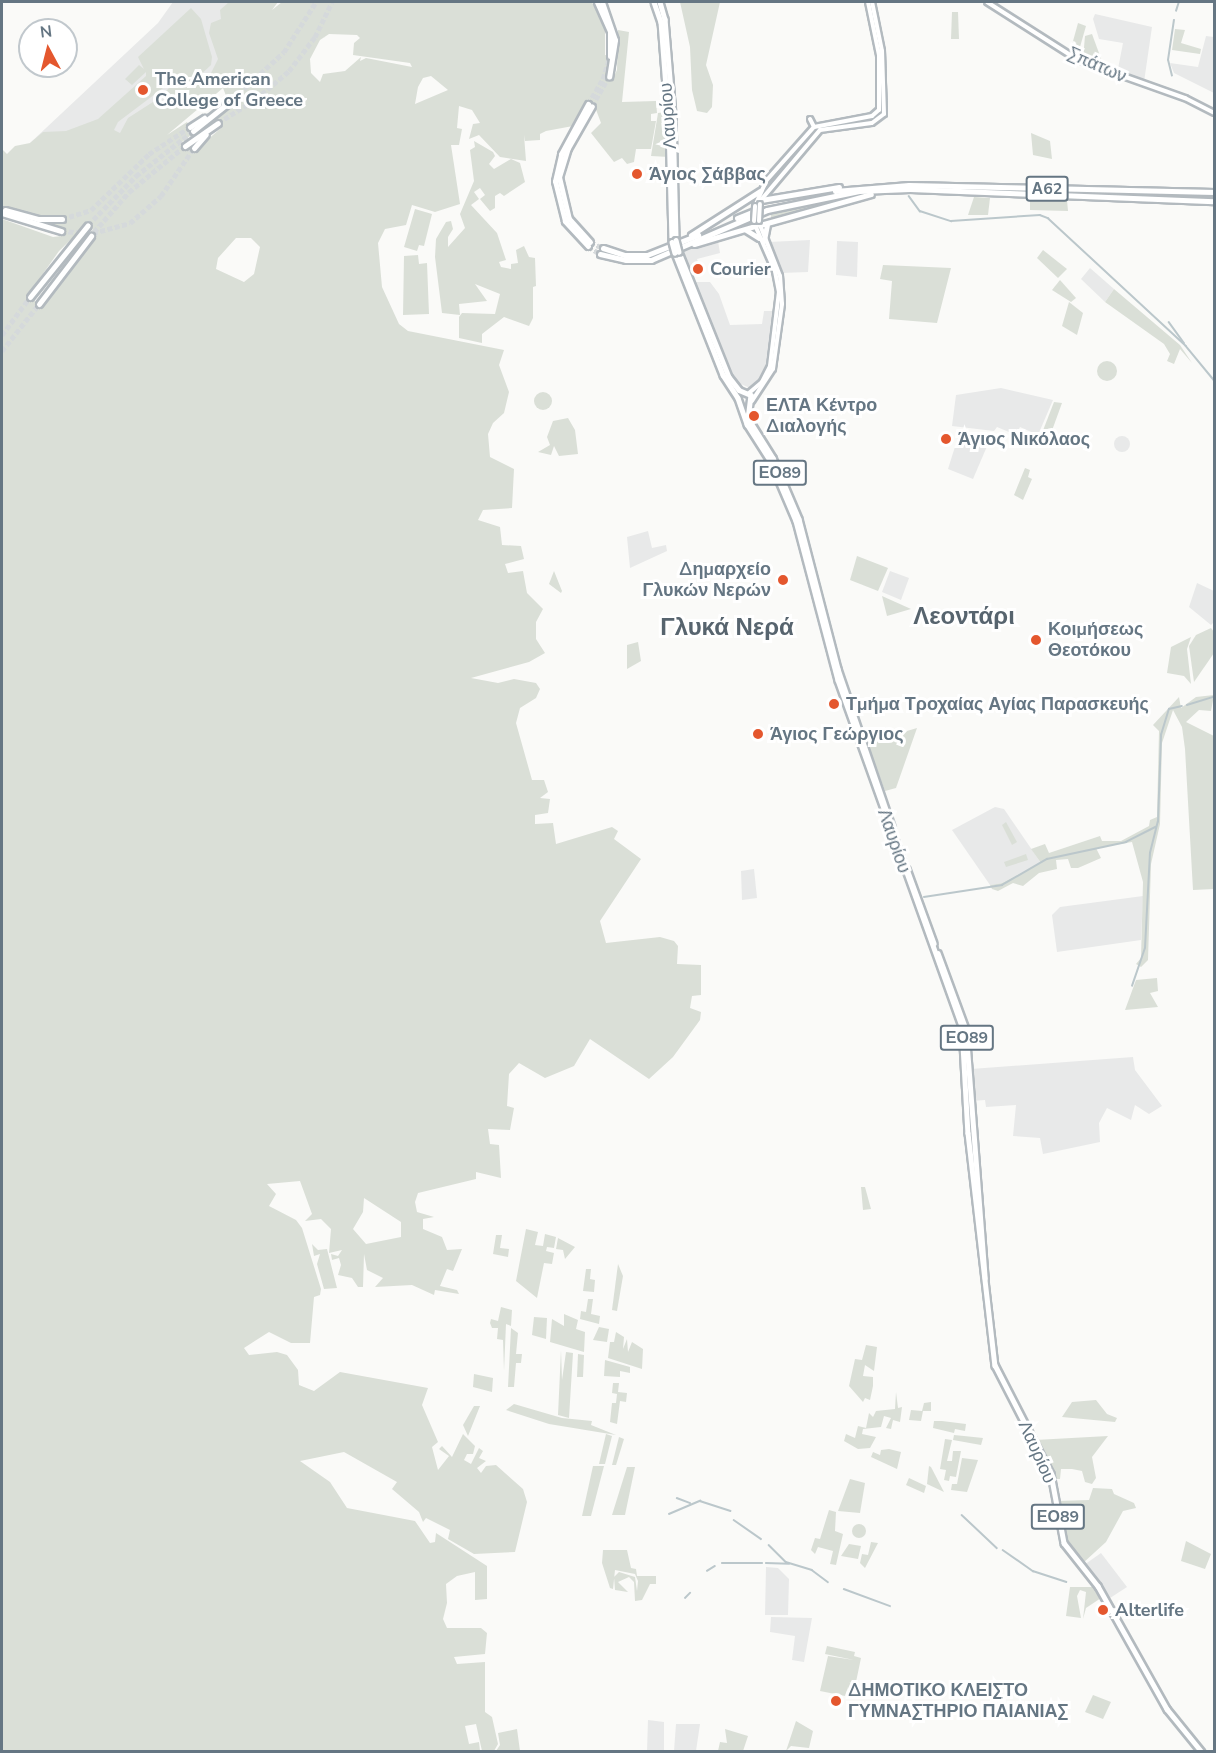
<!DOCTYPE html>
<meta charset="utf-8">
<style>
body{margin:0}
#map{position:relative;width:1216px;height:1753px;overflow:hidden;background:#fafaf8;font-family:"Nunito Sans",sans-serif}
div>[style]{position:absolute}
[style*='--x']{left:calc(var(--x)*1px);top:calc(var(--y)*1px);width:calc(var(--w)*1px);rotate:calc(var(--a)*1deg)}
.built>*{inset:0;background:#e8e9e9}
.round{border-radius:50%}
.green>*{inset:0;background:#dadfd7}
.stream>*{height:1.5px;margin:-0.75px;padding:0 0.75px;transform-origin:0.75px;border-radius:0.75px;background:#bbc7cb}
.motorway-tunnel>*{height:5px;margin-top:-2.5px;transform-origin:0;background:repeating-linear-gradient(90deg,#d5d9db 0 5px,transparent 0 7.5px)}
.roads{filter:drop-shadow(2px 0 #b3babf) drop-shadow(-2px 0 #b3babf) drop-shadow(0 2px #b3babf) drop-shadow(0 -2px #b3babf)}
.secondary>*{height:4px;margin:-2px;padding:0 2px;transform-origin:2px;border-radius:2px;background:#fff}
.primary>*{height:4.5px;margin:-2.25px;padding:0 2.25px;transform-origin:2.25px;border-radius:2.25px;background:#fff}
.motorway>*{height:5px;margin:-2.5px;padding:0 2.5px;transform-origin:2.5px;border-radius:2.5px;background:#fff}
.bridges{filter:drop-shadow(2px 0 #b3babf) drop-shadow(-2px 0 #b3babf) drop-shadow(0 2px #b3babf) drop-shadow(0 -2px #b3babf)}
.secondary-bridge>*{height:4px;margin:-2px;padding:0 2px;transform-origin:2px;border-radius:2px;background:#fff}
.primary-bridge>*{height:4.5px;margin:-2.25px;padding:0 2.25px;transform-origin:2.25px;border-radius:2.25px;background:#fff}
.dots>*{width:16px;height:16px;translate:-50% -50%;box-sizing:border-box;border:3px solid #fff;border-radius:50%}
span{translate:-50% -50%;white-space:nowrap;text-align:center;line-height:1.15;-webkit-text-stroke:6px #fff;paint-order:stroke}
.shield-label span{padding:2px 4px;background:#fff;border:2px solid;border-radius:4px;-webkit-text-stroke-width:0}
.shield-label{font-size:16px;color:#657683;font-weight:700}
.street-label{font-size:18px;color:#657683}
.poi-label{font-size:18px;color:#657683;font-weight:700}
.left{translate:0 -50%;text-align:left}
.right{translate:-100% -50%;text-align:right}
.district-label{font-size:24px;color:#57646e;font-weight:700}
.frame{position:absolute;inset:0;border:3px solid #657683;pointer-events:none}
.north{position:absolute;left:18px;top:18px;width:60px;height:60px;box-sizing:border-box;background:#fff;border:2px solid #c1c8cd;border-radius:50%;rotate:353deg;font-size:16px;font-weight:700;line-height:24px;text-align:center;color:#657683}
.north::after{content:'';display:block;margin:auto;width:21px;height:27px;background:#e4572e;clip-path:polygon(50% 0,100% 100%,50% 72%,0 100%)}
</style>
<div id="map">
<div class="built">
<div style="clip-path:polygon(173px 2px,260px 2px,211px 77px,120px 155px,30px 143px,158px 23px)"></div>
<div style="clip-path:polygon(1095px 14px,1152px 27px,1144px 82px,1117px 74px,1123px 43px,1099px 39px,1093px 19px)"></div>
<div style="clip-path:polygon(1206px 36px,1214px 37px,1214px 93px,1174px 73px,1170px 63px,1198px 67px)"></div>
<div style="clip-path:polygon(810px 240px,808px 272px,781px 273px,769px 242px)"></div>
<div style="clip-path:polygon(718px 241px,720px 253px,697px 259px,702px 274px,692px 277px,681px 251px)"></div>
<div style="clip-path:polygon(837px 241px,858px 242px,857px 277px,836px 275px)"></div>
<div style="clip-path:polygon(1090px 268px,1114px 289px,1105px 302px,1081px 279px)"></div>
<div style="clip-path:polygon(694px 282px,710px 282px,719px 294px,730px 325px,762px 324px,764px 311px,775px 311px,769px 361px,763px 376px,752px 389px,732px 380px)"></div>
<div style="clip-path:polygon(1001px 388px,1053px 400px,1038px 435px,1020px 427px,1016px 435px,997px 427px,994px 431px,952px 426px,956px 395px)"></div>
<div style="clip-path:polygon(959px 434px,991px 437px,973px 479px,948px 469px)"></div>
<div class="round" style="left:1114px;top:436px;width:16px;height:16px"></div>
<div style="clip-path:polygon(648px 531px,652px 548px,666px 545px,667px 551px,630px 568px,627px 537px)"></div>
<div style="clip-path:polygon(890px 571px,909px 578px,901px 600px,882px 592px)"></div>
<div style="clip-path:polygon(1197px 583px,1214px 591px,1214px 622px,1211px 625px,1189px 607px)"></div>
<div style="clip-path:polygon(995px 807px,1004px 809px,1041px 863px,1002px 883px,990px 885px,952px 830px)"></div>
<div style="clip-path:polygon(754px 869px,757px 898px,742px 900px,741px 871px)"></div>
<div style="clip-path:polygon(1143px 896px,1141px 940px,1057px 952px,1052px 915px,1060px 907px)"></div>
<div style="clip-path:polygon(1133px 1057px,1135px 1070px,1162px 1106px,1149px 1114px,1135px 1105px,1131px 1120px,1107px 1108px,1099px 1123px,1100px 1142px,1043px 1154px,1040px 1138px,1013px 1136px,1016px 1105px,986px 1107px,985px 1100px,972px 1101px,971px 1069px)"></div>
<div style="clip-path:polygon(1101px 1553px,1127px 1587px,1107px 1600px,1084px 1565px)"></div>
<div style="clip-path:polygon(766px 1567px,778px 1568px,789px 1579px,788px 1615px,765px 1615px)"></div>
<div style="clip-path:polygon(771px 1617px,812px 1618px,804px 1662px,792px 1660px,795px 1636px,770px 1632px)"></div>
<div style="clip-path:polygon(648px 1720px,664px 1722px,664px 1751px,647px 1751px)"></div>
<div style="clip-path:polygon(676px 1724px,700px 1724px,696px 1751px,674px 1751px)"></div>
</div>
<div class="green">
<div style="clip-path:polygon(evenodd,229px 2px,278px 2px,272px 10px,282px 2px,592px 2px,605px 29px,605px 55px,611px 56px,606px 76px,613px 78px,617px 70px,618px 30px,629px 32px,622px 102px,656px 101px,657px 113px,651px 114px,651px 121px,656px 121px,651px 149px,636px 149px,634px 162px,627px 164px,622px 158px,614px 162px,591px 133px,601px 123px,595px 107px,586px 102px,573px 126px,546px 131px,540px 134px,540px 140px,525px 141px,524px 135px,526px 161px,500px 157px,479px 135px,469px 139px,473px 124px,480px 123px,472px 110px,459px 106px,457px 128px,462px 129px,459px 145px,451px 145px,460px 204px,435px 212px,412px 205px,406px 225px,385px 229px,378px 243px,382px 287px,399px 324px,408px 331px,504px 350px,499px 365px,509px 392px,504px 413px,493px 423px,488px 434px,490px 457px,514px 469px,512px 508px,483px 510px,478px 520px,500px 527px,502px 545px,521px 546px,524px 559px,505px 564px,508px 573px,523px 571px,527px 593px,543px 609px,536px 622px,536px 639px,545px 653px,529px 662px,471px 678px,498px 683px,514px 679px,536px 683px,540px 689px,536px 698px,520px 708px,516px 723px,532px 780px,544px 780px,548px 792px,540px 798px,550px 799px,548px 813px,535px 815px,535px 824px,553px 823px,556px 844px,612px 827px,618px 831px,614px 839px,641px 859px,600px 921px,606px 943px,660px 937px,674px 941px,678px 946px,677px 964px,701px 965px,701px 995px,692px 996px,690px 1008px,701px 1012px,700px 1020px,673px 1057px,649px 1079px,590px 1039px,574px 1066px,545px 1078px,519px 1063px,509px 1074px,507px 1106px,514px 1108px,510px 1130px,488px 1129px,490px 1144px,499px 1145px,501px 1178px,476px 1172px,476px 1179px,418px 1193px,415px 1202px,417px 1212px,434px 1217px,423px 1219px,423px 1229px,442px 1237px,447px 1250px,462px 1249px,453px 1271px,447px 1269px,440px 1286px,457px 1290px,459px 1294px,435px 1290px,434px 1295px,412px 1285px,375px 1287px,383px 1278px,367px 1270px,364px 1254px,363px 1287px,358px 1287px,352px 1278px,338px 1275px,341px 1265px,339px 1258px,332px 1260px,331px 1254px,338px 1256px,342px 1250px,329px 1253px,331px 1229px,321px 1219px,305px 1221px,312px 1214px,300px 1181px,267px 1184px,276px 1194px,269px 1206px,296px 1220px,302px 1228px,321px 1289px,320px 1295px,314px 1297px,310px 1343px,291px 1343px,269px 1332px,244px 1348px,249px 1355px,277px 1352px,287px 1355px,298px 1370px,299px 1385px,314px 1391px,340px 1372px,428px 1388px,422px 1405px,438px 1442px,432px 1447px,438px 1470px,449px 1456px,439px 1449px,442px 1446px,452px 1457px,463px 1434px,475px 1446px,473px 1454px,467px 1454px,464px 1460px,471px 1464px,479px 1448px,483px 1451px,479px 1458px,486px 1461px,477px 1468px,481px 1473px,486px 1466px,496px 1465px,523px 1489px,527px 1502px,515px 1552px,474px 1554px,448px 1539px,450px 1530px,426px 1518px,423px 1522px,419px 1512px,392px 1489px,397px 1482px,344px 1452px,300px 1461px,330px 1482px,347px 1508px,415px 1521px,430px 1543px,435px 1542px,436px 1533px,487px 1566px,487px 1599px,475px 1600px,475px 1572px,457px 1576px,446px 1584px,447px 1603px,443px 1619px,447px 1628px,481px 1628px,487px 1633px,485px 1654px,454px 1657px,457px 1664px,485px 1662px,485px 1712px,492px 1717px,498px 1744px,494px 1751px,482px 1751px,476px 1724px,465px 1726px,469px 1744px,479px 1742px,480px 1751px,2px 1751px,2px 219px,53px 237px,62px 236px,62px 228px,36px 220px,63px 221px,2px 208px,2px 149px,7px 154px,15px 146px,30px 143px,43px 132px,66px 131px,98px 119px,146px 76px,146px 72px,132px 85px,125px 79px,139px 65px,144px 69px,138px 57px,191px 8px,201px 19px,212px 57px,211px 65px,193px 82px,171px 82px,118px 122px,114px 130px,120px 133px,128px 118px,156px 100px,166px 109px,171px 104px,168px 100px,171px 96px,166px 91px,169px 88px,198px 84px,211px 73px,218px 59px,209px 33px,211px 23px,221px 19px,220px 10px,229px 2px,329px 34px,357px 35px,360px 38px,354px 43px,353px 55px,410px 63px,412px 67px,366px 58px,360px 61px,361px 57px,345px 71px,323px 74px,320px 82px,311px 73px,310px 59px,320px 40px,329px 34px,229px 2px,431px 76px,448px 90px,415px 104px,418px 87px,423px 78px,431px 76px,229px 2px,223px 88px,230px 106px,214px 117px,221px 128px,197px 149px,193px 146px,188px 151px,182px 142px,194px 133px,187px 122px,167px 135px,223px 88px,229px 2px,87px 224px,93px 229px,89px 235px,94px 239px,41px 306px,28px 295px,59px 251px,87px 224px,229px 2px,236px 238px,251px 238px,260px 247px,254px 274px,244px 282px,216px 269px,218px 258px,236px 238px,229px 2px,364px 1198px,401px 1222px,401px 1237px,366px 1244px,353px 1229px,363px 1212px,364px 1198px)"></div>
<div style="clip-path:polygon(680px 2px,720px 2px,706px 65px,713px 85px,712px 107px,707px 113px,697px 111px,692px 90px,690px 47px)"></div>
<div style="clip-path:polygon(952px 12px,958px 12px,959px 39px,951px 39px)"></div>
<div style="clip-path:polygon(1078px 23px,1086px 26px,1078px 54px,1070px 52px)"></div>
<div style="clip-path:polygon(1175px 29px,1185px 30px,1181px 43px,1201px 49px,1200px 54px,1172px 50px)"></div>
<div style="clip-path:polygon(1092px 34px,1103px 64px,1099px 66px,1083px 59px,1085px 36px)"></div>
<div style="clip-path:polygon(665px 112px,669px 157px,651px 156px,658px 113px)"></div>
<div style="clip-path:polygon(1031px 133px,1050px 141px,1052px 159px,1033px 155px)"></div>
<div style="clip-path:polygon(474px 141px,493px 152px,495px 156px,489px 164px,494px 169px,511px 159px,520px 163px,525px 182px,504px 196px,500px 193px,495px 196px,495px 208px,490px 211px,480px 199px,485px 195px,480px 188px,474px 192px,479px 199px,471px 205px,497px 233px,506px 260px,499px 262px,501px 267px,511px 269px,511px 264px,518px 263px,516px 250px,524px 246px,529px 257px,535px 258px,536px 286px,533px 287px,533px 318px,529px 326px,504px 317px,482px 334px,482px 343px,459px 338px,459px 317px,462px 313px,495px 314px,500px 294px,475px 284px,487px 301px,459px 304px,460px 315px,442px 313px,435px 257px,436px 239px,446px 222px,451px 221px,453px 229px,448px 237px,448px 247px,465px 228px,460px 214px,474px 181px,470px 150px,475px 147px)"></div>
<div style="clip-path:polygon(976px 190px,1214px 194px,1214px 198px,1143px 195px)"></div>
<div style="clip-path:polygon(864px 193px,772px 220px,770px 213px,791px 206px)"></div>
<div style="clip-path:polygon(974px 197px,990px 198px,988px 215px,968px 215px)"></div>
<div style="clip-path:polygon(1030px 198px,1067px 200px,1068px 211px,1030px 210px)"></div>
<div style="clip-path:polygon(415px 209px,432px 214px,424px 246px,419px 245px,417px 251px,404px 247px)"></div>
<div style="clip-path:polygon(1043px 250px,1067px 269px,1058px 278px,1037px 258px)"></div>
<div style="clip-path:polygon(418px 255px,419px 264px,427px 263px,429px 314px,403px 315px,404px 256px)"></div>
<div style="clip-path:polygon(883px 265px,951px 268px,937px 323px,889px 319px,892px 281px,880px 279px)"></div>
<div style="clip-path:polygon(1060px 280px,1076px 298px,1071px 302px,1052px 290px)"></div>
<div style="clip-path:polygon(1114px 289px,1180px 345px,1192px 363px,1180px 349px,1174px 364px,1167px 361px,1170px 354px,1164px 344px,1105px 302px)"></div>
<div style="clip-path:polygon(1069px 302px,1083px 313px,1077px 335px,1062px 326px)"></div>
<div class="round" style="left:1097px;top:361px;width:20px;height:20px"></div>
<div class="round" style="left:534px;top:392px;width:18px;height:18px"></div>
<div style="clip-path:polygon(1054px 402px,1062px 403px,1050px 436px,1042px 433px)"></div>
<div style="clip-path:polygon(568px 418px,575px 430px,578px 454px,559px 456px,554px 446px,551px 455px,538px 452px,550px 445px,547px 437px,553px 421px)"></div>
<div style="clip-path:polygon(1025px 468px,1030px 470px,1028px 477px,1032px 479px,1023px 500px,1014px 495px)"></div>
<div style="clip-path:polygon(857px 556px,888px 568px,878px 591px,850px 580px)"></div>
<div style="clip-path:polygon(554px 571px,562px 591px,561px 593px,549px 584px)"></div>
<div style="clip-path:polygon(882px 596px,911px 609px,887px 616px)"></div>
<div style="clip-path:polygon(1211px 628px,1214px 632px,1214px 653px,1194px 682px,1189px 646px,1196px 635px)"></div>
<div style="clip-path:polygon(1191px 637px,1187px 649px,1191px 684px,1184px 676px,1167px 673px,1171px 647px)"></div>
<div style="clip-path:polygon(638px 642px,641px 661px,627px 669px,627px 645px)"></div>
<div style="clip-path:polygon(1214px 695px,1211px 711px,1199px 710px,1186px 722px,1214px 736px,1214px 889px,1193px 890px,1185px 749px,1182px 727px,1173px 710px,1162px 743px,1160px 824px,1151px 864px,1148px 960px,1141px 967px,1136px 964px,1141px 958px,1143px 882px,1132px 842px,1096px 848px,1101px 858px,1078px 868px,1071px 868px,1068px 859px,1056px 860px,1057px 869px,1039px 873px,1023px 886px,1013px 883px,998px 891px,992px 889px,990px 885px,1002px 883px,1041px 863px,1031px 849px,1045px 844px,1049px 853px,1100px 836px,1102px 841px,1121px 841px,1149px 826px,1150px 820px,1157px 817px,1159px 731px,1153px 725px,1179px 697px,1181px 708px,1196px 697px)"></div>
<div style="clip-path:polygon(917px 728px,896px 788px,885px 791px,867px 743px)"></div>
<div style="clip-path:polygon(1006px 822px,1017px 842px,1012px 845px,1002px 825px)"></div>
<div style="clip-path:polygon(1026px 854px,1028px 860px,1006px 867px,1004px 862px)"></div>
<div style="clip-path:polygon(1157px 978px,1158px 991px,1150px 993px,1158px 1007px,1125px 1010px,1136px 980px)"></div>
<div style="clip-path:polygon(861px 1187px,865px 1187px,871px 1209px,863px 1210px)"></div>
<div style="clip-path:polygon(526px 1229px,538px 1232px,535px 1245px,543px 1246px,545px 1234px,556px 1237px,554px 1248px,547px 1247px,546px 1251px,554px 1253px,552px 1264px,544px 1263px,537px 1298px,516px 1281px)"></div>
<div style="clip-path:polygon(496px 1235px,502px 1235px,500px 1248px,509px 1249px,508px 1257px,493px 1254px)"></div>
<div style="clip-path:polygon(558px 1238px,575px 1247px,565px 1259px,563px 1250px,556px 1249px)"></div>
<div style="clip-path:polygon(312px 1244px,318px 1250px,327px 1249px,337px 1288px,324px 1289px,317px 1264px,320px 1254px,314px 1256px)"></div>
<div style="clip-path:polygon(618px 1264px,623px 1276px,617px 1311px,612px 1310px)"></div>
<div style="clip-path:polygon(586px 1269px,591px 1269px,590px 1279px,595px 1280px,594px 1292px,583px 1291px)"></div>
<div style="clip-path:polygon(588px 1299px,593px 1299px,591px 1314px,600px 1316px,599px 1324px,580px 1319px,581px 1311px,586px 1312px)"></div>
<div style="clip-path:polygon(501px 1307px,512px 1310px,511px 1326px,506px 1324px,504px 1371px,503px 1340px,497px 1339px,498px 1328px,492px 1328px,490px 1323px,491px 1319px,498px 1321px)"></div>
<div style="clip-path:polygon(564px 1314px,578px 1320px,576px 1329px,585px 1332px,584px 1352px,550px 1342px,552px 1319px,564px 1326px)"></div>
<div style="clip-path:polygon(534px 1317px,547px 1318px,546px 1339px,532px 1335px)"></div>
<div style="clip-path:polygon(599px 1327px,609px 1329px,607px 1342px,593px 1340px)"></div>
<div style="clip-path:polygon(511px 1328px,518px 1333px,516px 1354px,522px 1354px,521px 1363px,516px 1363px,514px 1387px,508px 1387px)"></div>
<div style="clip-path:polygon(616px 1332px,624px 1337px,623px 1349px,627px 1339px,628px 1352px,632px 1342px,643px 1349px,642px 1369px,608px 1358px,610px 1342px,614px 1342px)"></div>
<div style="clip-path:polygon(866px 1345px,877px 1347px,874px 1371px,865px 1365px,863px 1376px,873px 1377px,873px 1386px,870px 1400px,865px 1398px,863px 1402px,849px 1386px,855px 1359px,862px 1360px)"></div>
<div style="clip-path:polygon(561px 1350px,562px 1380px,566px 1352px,573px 1353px,569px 1418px,558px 1415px)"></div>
<div style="clip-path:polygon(578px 1354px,584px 1355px,583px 1377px,577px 1377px)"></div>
<div style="clip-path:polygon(605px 1360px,630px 1367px,630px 1373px,620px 1371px,620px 1377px,604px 1376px)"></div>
<div style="clip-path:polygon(474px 1374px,493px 1378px,492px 1392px,473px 1387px)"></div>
<div style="clip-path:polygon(613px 1383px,619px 1383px,618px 1392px,627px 1393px,626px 1402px,620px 1401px,617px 1424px,610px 1422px,612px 1403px,616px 1403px,617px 1394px,612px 1393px)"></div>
<div style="clip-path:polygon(896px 1392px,898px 1408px,902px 1407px,900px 1422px,893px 1420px,891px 1429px,886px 1428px,891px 1418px,884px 1416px,881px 1427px,863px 1429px,862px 1434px,876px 1437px,870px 1448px,858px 1449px,844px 1441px,846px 1434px,855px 1438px,858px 1426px,866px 1428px,869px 1413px,873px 1417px,876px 1411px,895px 1409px)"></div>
<div style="clip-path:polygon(1096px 1400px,1107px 1414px,1117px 1418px,1115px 1422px,1062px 1417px,1072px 1402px)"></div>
<div style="clip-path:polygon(931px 1402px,931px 1411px,923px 1411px,921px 1421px,909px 1420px,911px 1410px,922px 1411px,924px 1403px)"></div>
<div style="clip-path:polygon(514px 1404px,562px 1418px,592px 1421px,591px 1425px,616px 1435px,549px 1424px,506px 1410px)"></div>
<div style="clip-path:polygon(474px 1406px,480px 1406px,468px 1436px,463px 1425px)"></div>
<div style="clip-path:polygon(934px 1421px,942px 1421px,966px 1424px,965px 1431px,955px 1429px,954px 1433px,933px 1428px)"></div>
<div style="clip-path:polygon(606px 1434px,612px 1436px,605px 1464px,599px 1464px)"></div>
<div style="clip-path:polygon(954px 1435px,964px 1436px,983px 1438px,981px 1445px,953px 1440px)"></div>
<div style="clip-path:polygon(1108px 1436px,1092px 1457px,1096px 1478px,1092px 1484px,1085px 1482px,1082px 1471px,1072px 1469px,1061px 1469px,1060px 1479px,1053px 1479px,1035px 1440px)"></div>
<div style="clip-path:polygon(619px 1437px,624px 1439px,616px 1465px,612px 1465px)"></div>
<div style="clip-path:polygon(945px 1439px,952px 1440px,947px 1461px,952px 1461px,953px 1451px,961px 1451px,956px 1477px,950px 1476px,949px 1481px,944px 1480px,946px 1470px,940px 1469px)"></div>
<div style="clip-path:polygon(889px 1449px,901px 1452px,897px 1469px,871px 1457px,873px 1452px,880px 1455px,881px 1450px)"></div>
<div style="clip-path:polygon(962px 1458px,978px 1460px,967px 1492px,951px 1490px,952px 1484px,957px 1484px)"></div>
<div style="clip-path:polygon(593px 1466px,604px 1466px,591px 1516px,582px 1516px)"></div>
<div style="clip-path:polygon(929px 1466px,931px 1467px,944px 1492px,927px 1484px)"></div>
<div style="clip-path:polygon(627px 1467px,635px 1467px,625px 1515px,612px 1515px)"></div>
<div style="clip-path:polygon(909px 1478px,926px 1486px,924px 1493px,906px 1485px)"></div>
<div style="clip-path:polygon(850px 1479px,865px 1483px,860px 1513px,838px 1511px)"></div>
<div style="clip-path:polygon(1093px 1488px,1112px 1489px,1114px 1494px,1134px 1503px,1136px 1508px,1123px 1511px,1106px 1542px,1083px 1563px,1066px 1540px,1057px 1501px,1089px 1500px)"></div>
<div style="clip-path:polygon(829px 1510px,836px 1512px,835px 1531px,843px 1534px,836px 1565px,830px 1564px,833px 1551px,818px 1547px,815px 1554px,811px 1550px,815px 1538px,820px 1539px)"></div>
<div class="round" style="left:852px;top:1524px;width:14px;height:14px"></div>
<div style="clip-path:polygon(1186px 1541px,1211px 1554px,1205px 1569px,1181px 1561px)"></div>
<div style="clip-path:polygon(871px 1542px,878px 1543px,865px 1568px,860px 1563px,862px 1554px,868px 1555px)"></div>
<div style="clip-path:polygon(849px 1544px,861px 1546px,858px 1559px,841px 1556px)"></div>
<div style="clip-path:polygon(603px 1550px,627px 1550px,631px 1568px,636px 1569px,637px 1576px,656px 1576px,656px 1584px,650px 1584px,642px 1600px,635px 1601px,634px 1582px,629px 1577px,618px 1582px,628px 1592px,615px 1590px,614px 1577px,619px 1572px,635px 1577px,637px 1591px,638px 1581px,635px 1574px,615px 1570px,613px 1589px,610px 1588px,602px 1563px)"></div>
<div style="clip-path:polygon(1070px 1587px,1093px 1587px,1100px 1594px,1101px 1598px,1086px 1608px,1083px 1619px,1086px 1592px,1080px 1590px,1077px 1596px,1081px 1618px,1066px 1616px)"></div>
<div style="clip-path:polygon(827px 1646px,855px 1652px,854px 1656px,861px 1658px,856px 1682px,849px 1682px,857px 1684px,854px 1697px,847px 1696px,848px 1687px,845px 1696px,820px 1691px,828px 1656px,854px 1660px,825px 1654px)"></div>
<div style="clip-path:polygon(1093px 1695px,1111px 1702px,1103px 1719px,1085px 1712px)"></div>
<div style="clip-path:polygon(796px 1721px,813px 1731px,809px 1748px,791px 1746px,786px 1751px)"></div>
<div style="clip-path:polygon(517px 1729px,520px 1751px,496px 1751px,500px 1745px,498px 1733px)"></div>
<div style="clip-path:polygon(725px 1729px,748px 1736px,743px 1751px,718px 1751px,720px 1742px,727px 1743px)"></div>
</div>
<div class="stream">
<div style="--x:1176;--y:11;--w:9;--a:-72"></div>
<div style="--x:1172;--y:76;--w:16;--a:-104"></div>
<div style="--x:1168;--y:60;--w:40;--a:-81.5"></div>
<div style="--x:909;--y:196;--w:19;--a:54"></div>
<div style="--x:920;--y:211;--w:33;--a:18"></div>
<div style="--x:951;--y:221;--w:89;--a:-3.9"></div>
<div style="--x:1040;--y:215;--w:9;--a:21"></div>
<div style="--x:1048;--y:218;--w:188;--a:42.8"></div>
<div style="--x:1186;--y:346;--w:44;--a:50.5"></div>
<div style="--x:1169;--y:322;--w:26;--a:54"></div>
<div style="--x:1187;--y:705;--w:28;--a:-17"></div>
<div style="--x:924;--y:897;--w:79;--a:-8.7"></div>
<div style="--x:1002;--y:885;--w:52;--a:-30"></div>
<div style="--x:1047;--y:859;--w:81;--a:-12.1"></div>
<div style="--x:1126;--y:842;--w:33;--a:-27"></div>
<div style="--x:1132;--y:986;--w:40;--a:-71.1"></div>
<div style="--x:1145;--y:948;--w:95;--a:-87"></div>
<div style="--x:1150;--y:853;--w:32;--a:-76"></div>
<div style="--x:1158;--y:822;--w:87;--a:-88"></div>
<div style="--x:1161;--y:735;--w:27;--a:-73"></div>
<div style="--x:1169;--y:709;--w:13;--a:-13"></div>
<div style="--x:677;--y:1498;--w:14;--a:21"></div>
<div style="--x:669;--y:1514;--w:34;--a:-23"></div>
<div style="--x:700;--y:1501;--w:32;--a:18"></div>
<div style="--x:962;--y:1515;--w:48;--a:43.3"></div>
<div style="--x:734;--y:1520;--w:33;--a:35"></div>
<div style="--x:769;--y:1545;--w:24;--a:45"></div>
<div style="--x:786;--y:1562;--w:27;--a:17"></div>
<div style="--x:812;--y:1570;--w:20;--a:37"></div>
<div style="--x:1003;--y:1550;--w:37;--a:35"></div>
<div style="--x:1033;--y:1571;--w:35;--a:18"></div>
<div style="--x:722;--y:1563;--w:40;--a:0"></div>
<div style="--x:766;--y:1563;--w:23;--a:2"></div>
<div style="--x:707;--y:1571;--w:9;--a:-32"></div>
<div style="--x:844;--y:1589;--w:49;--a:20.3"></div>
<div style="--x:685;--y:1598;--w:7;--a:-45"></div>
</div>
<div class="motorway-tunnel">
<div style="--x:227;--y:104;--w:77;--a:-42.4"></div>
<div style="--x:284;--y:52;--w:59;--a:-57.4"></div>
<div style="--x:588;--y:104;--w:29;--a:-59"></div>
<div style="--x:603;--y:79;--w:24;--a:-73"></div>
<div style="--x:592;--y:106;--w:34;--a:-60"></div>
<div style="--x:218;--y:123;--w:45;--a:-32.3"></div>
<div style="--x:256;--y:99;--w:43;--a:-40.3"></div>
<div style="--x:289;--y:71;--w:43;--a:-52.6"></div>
<div style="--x:315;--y:37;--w:39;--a:-64"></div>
<div style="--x:62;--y:219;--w:30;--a:-17"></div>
<div style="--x:91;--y:210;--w:81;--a:-44"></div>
<div style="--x:149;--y:154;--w:49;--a:-33.4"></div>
<div style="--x:88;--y:225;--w:69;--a:-45.6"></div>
<div style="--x:136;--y:176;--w:73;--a:-38.3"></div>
<div style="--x:61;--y:231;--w:32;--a:4"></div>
<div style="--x:93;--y:233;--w:38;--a:-15"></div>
<div style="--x:130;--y:223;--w:41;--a:-41.1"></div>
<div style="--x:161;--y:196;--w:58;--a:-55.5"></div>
<div style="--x:94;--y:232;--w:53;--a:-48.8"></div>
<div style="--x:129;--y:192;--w:72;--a:-39.4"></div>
<div style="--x:590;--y:242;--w:14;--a:25"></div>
<div style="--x:588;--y:246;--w:14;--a:34"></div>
<div style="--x:2;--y:335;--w:47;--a:-53.6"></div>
<div style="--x:2;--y:351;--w:60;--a:-51.8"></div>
</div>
<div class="roads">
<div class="secondary">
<div style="--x:987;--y:2;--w:108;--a:32.5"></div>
<div style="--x:1078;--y:60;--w:114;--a:19.6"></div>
<div style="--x:1185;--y:98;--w:33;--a:27"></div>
<div style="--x:810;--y:119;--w:9;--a:63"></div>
<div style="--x:761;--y:200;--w:92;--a:-49.9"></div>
<div style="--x:820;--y:130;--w:52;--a:-7.7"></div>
<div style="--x:872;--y:123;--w:15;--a:-37"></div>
<div style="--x:884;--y:114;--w:63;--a:-91.8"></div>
<div style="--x:882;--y:51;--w:50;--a:-101.5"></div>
<div style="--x:755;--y:206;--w:27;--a:-66"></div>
<div style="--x:766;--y:181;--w:72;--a:-48.4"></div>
<div style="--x:814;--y:127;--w:59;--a:-10.7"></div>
<div style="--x:872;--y:116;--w:9;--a:-41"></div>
<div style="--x:879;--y:110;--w:55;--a:-90"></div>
<div style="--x:879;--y:55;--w:54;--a:-101.7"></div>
<div style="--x:749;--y:393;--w:17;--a:-40"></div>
<div style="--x:762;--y:382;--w:18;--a:-63"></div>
<div style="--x:770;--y:366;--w:75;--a:-83.1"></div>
<div style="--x:779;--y:292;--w:21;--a:-101"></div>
<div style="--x:775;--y:271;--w:50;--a:-113.5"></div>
<div style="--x:752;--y:401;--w:38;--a:-57"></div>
<div style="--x:773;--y:369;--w:66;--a:-82.1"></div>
<div style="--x:782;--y:304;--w:28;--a:-94"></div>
<div style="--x:780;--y:276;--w:55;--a:-111.4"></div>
</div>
<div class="primary">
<div style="--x:654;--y:2;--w:21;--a:71"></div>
<div style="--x:661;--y:22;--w:103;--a:85.6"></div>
<div style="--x:669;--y:125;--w:117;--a:88.5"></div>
<div style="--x:660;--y:2;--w:18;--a:74"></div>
<div style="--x:665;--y:19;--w:95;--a:85.2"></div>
<div style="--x:673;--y:114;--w:126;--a:88.6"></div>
<div style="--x:679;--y:252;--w:135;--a:68.2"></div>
<div style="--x:729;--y:377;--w:16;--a:52"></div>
<div style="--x:739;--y:390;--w:13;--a:23"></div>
<div style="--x:751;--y:395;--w:23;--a:97"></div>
<div style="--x:748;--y:418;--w:47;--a:58"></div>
<div style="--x:773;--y:458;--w:66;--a:66.9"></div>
<div style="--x:799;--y:519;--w:155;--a:75.4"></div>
<div style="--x:838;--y:669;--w:167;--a:71.1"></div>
<div style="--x:675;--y:253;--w:131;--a:68.5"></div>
<div style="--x:723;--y:375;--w:27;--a:57"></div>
<div style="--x:738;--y:398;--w:28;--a:71"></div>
<div style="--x:747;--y:424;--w:43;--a:57.4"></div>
<div style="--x:770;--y:460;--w:66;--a:66.9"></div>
<div style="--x:796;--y:521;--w:164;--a:75.2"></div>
<div style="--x:838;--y:680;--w:368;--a:70.3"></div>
<div style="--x:962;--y:1027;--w:106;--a:86.8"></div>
<div style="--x:968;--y:1133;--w:234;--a:83.4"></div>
<div style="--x:995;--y:1365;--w:123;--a:62.8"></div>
<div style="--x:1051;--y:1474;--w:70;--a:79.3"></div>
<div style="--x:1064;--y:1543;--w:55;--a:51.7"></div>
<div style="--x:1098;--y:1586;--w:141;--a:60.7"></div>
<div style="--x:1167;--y:1709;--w:55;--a:50.9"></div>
<div style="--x:907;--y:869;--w:79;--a:70"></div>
<div style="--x:938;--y:953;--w:81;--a:69.8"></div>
<div style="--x:966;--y:1029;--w:250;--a:85.6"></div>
</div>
<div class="motorway">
<div style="--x:597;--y:2;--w:32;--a:66"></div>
<div style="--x:610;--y:31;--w:25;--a:90"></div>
<div style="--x:602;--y:2;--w:40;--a:71.1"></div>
<div style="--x:615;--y:40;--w:37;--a:99"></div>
<div style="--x:190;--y:127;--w:17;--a:-33"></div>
<div style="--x:193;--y:131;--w:43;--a:-38.5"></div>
<div style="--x:185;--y:146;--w:40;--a:-34.9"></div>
<div style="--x:194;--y:148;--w:18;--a:-49"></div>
<div style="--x:835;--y:191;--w:74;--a:-4.6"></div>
<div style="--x:909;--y:185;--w:305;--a:1.3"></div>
<div style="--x:761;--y:200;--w:79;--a:-9.5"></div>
<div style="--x:5;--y:210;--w:34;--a:15"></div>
<div style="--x:38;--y:219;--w:24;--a:0"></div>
<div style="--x:2;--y:213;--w:62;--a:17"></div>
<div style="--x:737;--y:218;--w:24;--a:-22"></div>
<div style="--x:760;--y:225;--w:115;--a:-15.6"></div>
<div style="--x:746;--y:230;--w:15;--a:32"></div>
<div style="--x:691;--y:235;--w:82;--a:-32.5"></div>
<div style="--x:764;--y:240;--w:15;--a:-79"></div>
<div style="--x:590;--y:242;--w:31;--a:-132"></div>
<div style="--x:569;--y:219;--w:43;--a:-103.4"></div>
<div style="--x:559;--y:177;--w:30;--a:-73"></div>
<div style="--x:568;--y:148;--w:48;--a:-60.3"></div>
<div style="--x:694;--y:244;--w:64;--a:-16.4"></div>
<div style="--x:588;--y:246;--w:34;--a:-133"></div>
<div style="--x:565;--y:221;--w:41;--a:-104"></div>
<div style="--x:555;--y:181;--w:28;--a:-77"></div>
<div style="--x:561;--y:154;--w:57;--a:-61.6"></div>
<div style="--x:603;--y:248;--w:23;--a:18"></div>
<div style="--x:625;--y:255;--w:22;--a:0"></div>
<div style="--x:647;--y:255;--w:55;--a:-21.4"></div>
<div style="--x:600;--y:254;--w:27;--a:13"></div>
<div style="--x:626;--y:260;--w:25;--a:0"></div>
<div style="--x:651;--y:260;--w:126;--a:-23.3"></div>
<div style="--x:767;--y:210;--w:94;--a:-11.7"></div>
<div style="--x:859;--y:191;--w:51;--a:-2.2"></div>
<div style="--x:910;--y:189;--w:304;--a:2.3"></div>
<div style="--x:30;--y:297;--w:92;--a:-51.1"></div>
<div style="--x:39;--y:304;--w:86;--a:-52.6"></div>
</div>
</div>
<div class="bridges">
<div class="secondary-bridge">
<div style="--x:754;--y:221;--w:15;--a:-86"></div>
<div style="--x:759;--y:221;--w:17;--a:-87"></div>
</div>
<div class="primary-bridge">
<div style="--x:676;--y:240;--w:12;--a:76"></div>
<div style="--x:672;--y:242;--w:11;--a:75"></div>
</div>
</div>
<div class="dots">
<div style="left:143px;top:90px;background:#e4572e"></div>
<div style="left:637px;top:174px;background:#e4572e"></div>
<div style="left:698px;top:269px;background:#e4572e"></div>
<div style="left:754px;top:416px;background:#e4572e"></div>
<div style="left:946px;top:439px;background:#e4572e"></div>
<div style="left:783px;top:580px;background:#e4572e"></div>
<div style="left:1036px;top:640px;background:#e4572e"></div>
<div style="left:834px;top:704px;background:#e4572e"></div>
<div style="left:758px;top:734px;background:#e4572e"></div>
<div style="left:1103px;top:1610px;background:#e4572e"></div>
<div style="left:836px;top:1701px;background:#e4572e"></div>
</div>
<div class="shield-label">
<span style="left:1047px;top:189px">Α62</span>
<span style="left:780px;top:473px">ΕΟ89</span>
<span style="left:967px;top:1038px">ΕΟ89</span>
<span style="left:1058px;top:1517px">ΕΟ89</span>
</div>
<div class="street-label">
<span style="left:1097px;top:65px;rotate:24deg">Σπάτων</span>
<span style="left:668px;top:116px;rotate:-94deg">Λαυρίου</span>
<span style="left:894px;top:841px;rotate:71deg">Λαυρίου</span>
<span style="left:1037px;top:1452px;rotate:66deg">Λαυρίου</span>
</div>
<div class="poi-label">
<span class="left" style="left:155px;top:90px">The American<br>College of Greece</span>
<span class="left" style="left:649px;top:174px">Άγιος Σάββας</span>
<span class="left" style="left:710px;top:269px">Courier</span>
<span class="left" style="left:766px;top:416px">ΕΛΤΑ Κέντρο<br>Διαλογής</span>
<span class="left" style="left:958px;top:439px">Άγιος Νικόλαος</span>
<span class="right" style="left:771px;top:580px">Δημαρχείο<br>Γλυκών Νερών</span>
<span class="left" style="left:1048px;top:640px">Κοιμήσεως<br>Θεοτόκου</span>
<span class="left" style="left:846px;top:704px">Τμήμα Τροχαίας Αγίας Παρασκευής</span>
<span class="left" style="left:770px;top:734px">Άγιος Γεώργιος</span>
<span class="left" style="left:1115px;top:1610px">Alterlife</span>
<span class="left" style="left:848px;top:1701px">ΔΗΜΟΤΙΚΟ ΚΛΕΙΣΤΟ<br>ΓΥΜΝΑΣΤΗΡΙΟ ΠΑΙΑΝΙΑΣ</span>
</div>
<div class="district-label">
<span style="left:964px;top:617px">Λεοντάρι</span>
<span style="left:727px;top:628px">Γλυκά Νερά</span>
</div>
<div class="frame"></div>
<div class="north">N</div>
</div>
